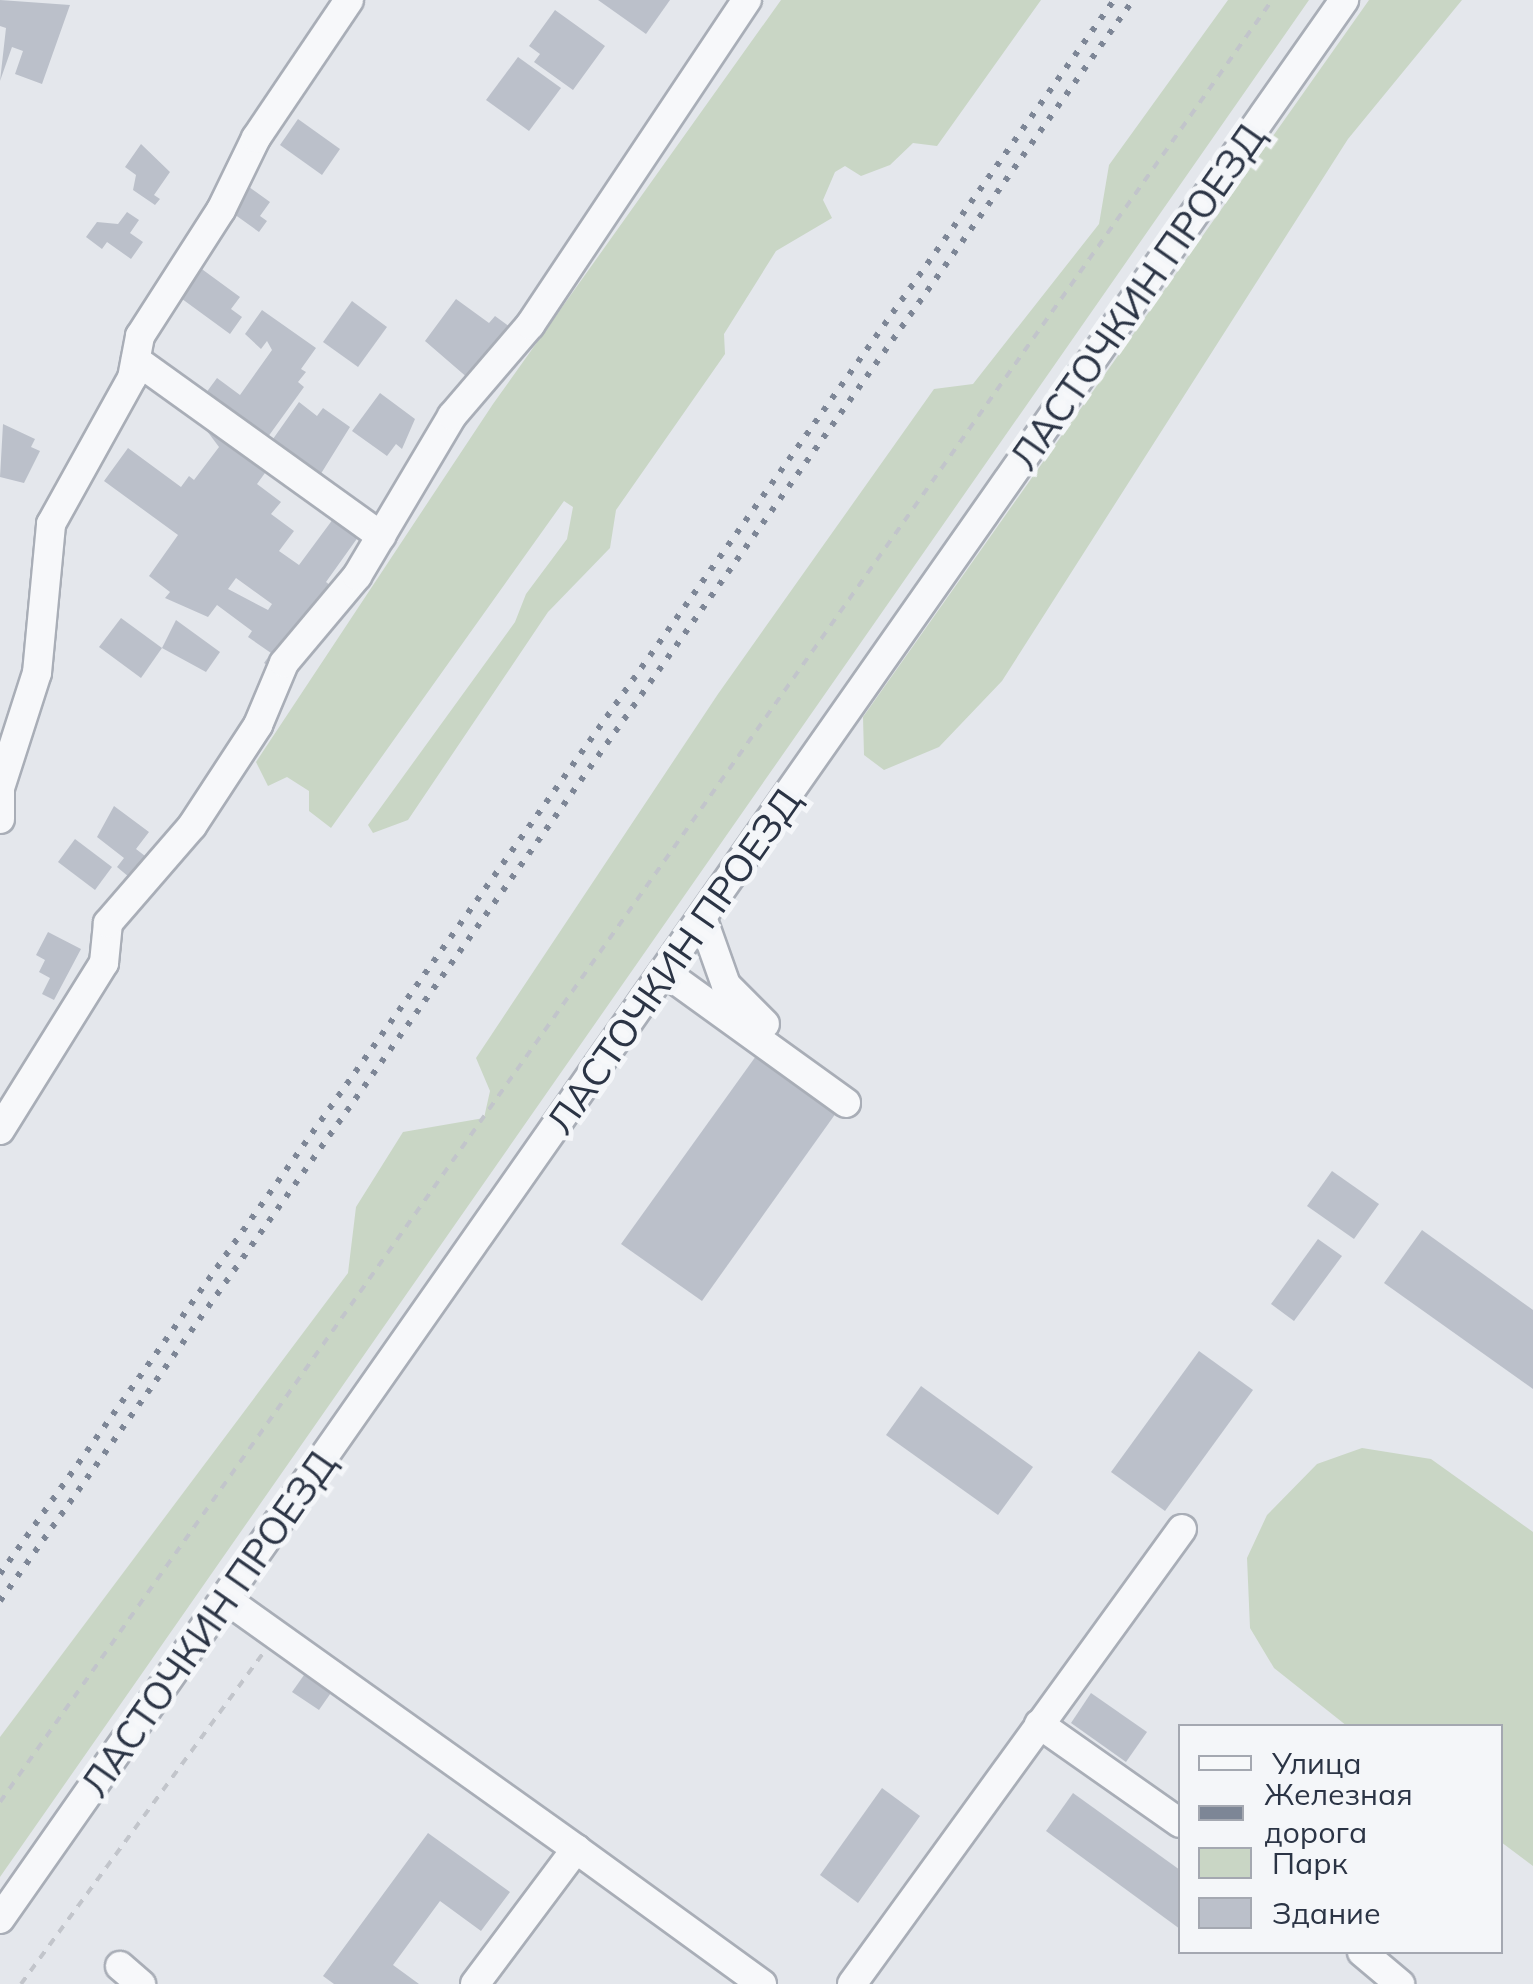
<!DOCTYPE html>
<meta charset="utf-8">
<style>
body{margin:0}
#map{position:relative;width:1533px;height:1984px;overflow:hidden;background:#e4e7ec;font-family:Mulish,sans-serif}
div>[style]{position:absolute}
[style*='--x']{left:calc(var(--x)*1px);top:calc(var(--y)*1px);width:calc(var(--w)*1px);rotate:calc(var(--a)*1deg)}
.green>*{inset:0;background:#c9d6c5}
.building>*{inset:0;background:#bbc0ca}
.path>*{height:4px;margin-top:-2px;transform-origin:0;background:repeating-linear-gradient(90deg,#c2c5cb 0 8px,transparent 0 16px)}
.roads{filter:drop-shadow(2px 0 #a9aeb7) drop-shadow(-2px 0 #a9aeb7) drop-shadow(0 2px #a9aeb7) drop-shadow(0 -2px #a9aeb7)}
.minor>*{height:28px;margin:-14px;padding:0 14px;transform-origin:14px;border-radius:14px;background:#f7f8fa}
.rail>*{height:6px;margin-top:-3px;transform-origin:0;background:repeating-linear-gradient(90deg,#7d8696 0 5px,transparent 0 15px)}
span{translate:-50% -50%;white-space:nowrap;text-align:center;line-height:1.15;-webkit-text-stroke:10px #f4f6f9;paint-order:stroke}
.street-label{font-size:38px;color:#2b3445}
.legend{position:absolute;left:1178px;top:1724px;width:325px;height:230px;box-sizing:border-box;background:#f4f6f9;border:2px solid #a4a8b1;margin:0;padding:12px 18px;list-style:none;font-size:30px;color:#2b3445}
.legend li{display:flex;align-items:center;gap:20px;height:50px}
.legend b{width:50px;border:2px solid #a4a8b1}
</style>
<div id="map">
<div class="green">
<div style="clip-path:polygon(781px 0,1041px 0,937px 146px,913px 143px,890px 165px,861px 176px,845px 166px,835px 172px,823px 200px,832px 218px,776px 251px,724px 334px,725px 354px,616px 510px,610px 548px,548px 612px,408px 820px,373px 833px,368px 825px,515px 622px,526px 594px,567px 539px,573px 507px,564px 501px,331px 828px,309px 811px,309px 791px,287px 777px,268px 786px,256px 762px,493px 404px)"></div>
<div style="clip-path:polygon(1228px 0,1309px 0,0 1877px,0 1737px,348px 1273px,356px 1207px,403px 1132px,484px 1118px,490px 1091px,476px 1058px,718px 694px,934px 389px,973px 384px,1099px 224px,1109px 165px)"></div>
<div style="clip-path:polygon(1369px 0,1462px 0,1348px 139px,1002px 681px,939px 747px,884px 770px,864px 755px,863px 717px)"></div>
<div style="clip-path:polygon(1362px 1448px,1431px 1459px,1533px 1532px,1533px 1866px,1501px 1842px,1500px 1726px,1347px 1726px,1274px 1668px,1250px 1628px,1247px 1558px,1267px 1515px,1317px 1464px)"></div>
</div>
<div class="building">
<div style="clip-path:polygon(0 0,70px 5px,42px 84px,15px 74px,23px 51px,12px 47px,0 81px,6px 28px,0 26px)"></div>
<div style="clip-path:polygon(598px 0,670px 0,646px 34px)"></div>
<div style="clip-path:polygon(555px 10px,605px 46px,573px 90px,534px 62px,540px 54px,529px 46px)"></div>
<div style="clip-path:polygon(518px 57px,561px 88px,529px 131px,486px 100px)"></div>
<div style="clip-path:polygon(298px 119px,340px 149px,322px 175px,280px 145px)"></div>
<div style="clip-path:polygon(141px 144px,170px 172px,154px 195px,160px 199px,155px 205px,133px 190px,136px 175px,125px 167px)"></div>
<div style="clip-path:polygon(245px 184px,270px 202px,260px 216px,267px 221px,259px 232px,227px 209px)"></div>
<div style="clip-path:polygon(127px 212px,139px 220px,130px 233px,143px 242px,131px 259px,107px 242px,102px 249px,86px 237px,97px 222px,118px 224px)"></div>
<div style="clip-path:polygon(199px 267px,240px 297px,231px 309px,242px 317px,230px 334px,178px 296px)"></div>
<div style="clip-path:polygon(456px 299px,489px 323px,495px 316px,518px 333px,469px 379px,425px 341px)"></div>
<div style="clip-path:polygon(352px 301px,387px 327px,358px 367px,323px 342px)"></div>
<div style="clip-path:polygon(262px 310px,316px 348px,301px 369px,306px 372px,298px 382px,304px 387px,265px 441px,203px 397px,217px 378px,240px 395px,272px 350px,267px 341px,261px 349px,245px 334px)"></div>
<div style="clip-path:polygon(380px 393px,415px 419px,402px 449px,396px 444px,387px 456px,352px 431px)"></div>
<div style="clip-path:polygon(299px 402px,317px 416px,323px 408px,350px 427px,317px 480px,307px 472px,311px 466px,273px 439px)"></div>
<div style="clip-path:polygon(evenodd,208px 421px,270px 466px,257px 484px,281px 502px,271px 514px,294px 531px,279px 551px,299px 565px,336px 515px,361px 533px,326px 582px,334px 588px,270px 667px,264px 663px,271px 653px,248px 637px,252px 631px,217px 605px,208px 617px,165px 598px,170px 592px,149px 576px,178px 535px,104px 481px,128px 448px,181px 487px,189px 476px,194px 480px,219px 447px,204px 427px,208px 421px,236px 578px,272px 604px,268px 610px,228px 589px,236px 578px)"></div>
<div style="clip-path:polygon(3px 424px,35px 439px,31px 447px,40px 451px,24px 483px,0 477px)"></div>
<div style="clip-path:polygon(121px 618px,162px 648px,141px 678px,99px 647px)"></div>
<div style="clip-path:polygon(176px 620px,220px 652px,206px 672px,162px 648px)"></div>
<div style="clip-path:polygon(114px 806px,149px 832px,136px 849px,145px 856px,129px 877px,117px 867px,124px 858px,97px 837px)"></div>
<div style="clip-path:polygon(75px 839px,112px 867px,95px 890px,58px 862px)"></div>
<div style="clip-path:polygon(48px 932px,81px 949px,54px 1000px,42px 994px,50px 978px,39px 972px,45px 960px,36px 955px)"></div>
<div style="clip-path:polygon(761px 1049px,841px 1106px,702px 1301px,621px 1244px)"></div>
<div style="clip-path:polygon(1332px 1171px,1379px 1204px,1354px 1239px,1307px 1206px)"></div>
<div style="clip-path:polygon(1422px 1230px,1533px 1310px,1533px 1389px,1384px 1283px)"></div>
<div style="clip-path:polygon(1318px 1239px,1342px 1256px,1294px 1321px,1271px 1304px)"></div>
<div style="clip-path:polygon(1199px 1351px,1253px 1390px,1165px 1511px,1111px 1472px)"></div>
<div style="clip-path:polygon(921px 1386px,1033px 1467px,998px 1515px,886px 1435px)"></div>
<div style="clip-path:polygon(309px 1668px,335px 1687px,319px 1710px,292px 1692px)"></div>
<div style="clip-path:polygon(1091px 1693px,1147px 1732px,1126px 1762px,1071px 1723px)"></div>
<div style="clip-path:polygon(882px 1788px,920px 1816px,858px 1903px,820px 1875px)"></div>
<div style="clip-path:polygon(1073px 1793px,1180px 1870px,1180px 1929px,1046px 1831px)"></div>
<div style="clip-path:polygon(428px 1833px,510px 1892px,481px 1931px,440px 1901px,393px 1965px,419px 1984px,334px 1984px,323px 1976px)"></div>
</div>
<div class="path">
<div style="--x:0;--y:1802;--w:2206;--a:-54.78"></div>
<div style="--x:21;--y:1984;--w:410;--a:-53.8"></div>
</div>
<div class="roads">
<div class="minor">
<div style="--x:136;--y:360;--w:302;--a:35.7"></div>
<div style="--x:0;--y:788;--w:121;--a:-72.2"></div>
<div style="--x:37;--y:673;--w:150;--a:-84.6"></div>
<div style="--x:51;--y:524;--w:167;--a:-61"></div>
<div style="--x:132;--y:378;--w:43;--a:-79.2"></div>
<div style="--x:140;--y:336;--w:150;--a:-57.3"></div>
<div style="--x:221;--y:210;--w:80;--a:-64.1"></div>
<div style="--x:256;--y:138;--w:166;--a:-56"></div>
<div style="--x:0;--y:789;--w:30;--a:90"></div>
<div style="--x:703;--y:920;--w:69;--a:70.5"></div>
<div style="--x:726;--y:985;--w:55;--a:45"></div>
<div style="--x:666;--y:973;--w:222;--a:35.8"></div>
<div style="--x:0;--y:1130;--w:197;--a:-58.1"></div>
<div style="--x:104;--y:963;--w:40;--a:-84.3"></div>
<div style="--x:108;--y:923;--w:128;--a:-49.1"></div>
<div style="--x:192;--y:826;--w:121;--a:-56.8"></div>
<div style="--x:258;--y:725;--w:67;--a:-67.2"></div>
<div style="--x:284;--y:663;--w:114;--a:-50"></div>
<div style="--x:357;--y:576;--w:186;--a:-59.3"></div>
<div style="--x:452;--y:416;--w:120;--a:-49.4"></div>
<div style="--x:530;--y:325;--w:391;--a:-56.3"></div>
<div style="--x:227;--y:1600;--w:429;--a:35.5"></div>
<div style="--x:1039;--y:1724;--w:172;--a:35.1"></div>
<div style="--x:0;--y:1919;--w:2343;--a:-54.99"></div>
<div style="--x:1362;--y:1952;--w:50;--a:40.1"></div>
<div style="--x:120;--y:1966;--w:28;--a:41"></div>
<div style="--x:475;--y:1984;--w:169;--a:-53.2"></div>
<div style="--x:576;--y:1849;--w:230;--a:36"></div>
<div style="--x:852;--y:1984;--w:562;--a:-54.05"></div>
</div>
</div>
<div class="rail">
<div style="--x:0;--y:1574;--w:1928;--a:-54.71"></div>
<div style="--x:0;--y:1601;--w:1961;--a:-54.71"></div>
</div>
<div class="street-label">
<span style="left:1138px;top:297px;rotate:-55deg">ЛАСТОЧКИН ПРОЕЗД</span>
<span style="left:674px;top:961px;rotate:-55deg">ЛАСТОЧКИН ПРОЕЗД</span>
<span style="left:209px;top:1624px;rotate:-55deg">ЛАСТОЧКИН ПРОЕЗД</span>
</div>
<ul class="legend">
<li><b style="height:12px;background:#f7f8fa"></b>Улица</li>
<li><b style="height:12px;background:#7d8696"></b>Железная дорога</li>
<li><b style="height:28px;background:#c9d6c5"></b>Парк</li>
<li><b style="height:28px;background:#bbc0ca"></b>Здание</li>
</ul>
</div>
